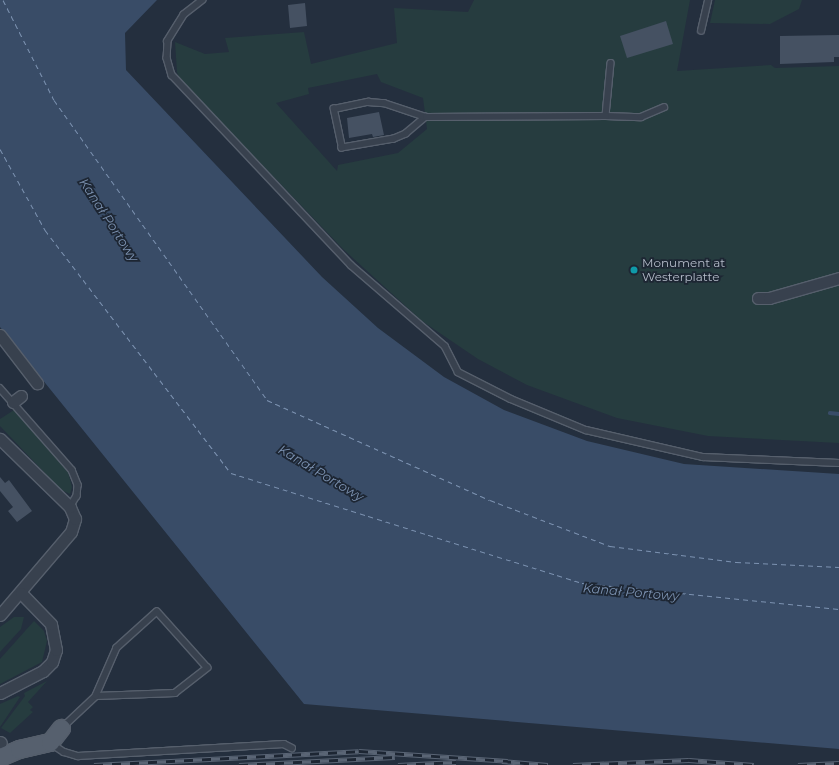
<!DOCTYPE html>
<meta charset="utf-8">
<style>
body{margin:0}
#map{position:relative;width:839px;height:765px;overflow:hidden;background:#242f3e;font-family:Montserrat,sans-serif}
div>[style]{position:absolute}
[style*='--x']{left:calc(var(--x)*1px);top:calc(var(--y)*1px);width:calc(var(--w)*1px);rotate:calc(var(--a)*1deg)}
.green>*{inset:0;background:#263c3f}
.water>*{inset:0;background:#394c67}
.stream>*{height:3.5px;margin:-1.75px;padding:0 1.75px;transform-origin:1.75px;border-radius:1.75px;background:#394c67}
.ferry>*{height:1px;margin-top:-0.5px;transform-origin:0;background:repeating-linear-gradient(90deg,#7c92b1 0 5px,transparent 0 9px)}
.building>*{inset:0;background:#455162}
.roads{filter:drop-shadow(1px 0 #565f6c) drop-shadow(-1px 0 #565f6c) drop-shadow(0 1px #565f6c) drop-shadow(0 -1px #565f6c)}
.lane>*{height:5.5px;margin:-2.75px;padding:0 2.75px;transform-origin:2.75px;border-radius:2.75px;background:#38414e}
.street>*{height:11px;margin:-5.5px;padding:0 5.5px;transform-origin:5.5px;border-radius:5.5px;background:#38414e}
.primary>*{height:17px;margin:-8.5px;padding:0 8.5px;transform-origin:8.5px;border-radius:8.5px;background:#56606e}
.rail>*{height:4.5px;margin-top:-2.25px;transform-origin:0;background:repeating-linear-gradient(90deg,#1d2633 0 9px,#5a6575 0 18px);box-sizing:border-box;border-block:1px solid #5a6575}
.dots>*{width:11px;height:11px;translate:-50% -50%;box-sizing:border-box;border:2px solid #1d2633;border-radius:50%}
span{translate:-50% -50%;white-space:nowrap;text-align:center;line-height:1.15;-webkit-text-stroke:3.5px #1d2633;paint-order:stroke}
.poi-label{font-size:12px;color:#b4bcc9}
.left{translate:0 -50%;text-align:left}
.water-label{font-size:13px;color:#7c92b1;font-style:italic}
</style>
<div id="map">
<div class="green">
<div style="clip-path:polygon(evenodd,474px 0,690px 0,677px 71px,771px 65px,775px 68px,839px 66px,839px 443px,708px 436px,617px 418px,527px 385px,478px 359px,422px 321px,343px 249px,180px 79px,177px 72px,175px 42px,205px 54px,229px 52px,225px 38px,304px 32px,311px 64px,397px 43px,394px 8px,468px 12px,474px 0,377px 74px,381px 82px,423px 98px,427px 129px,398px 153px,338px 165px,337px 171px,276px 103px,309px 94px,308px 88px,377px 74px)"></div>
<div style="clip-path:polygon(715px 0,802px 0,799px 9px,770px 24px,710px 23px)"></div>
<div style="clip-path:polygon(14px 410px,68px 472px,72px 487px,70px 494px,61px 490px,0 426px,0 419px)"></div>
<div style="clip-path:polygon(14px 617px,24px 617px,21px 629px,0 652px,0 627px)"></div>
<div style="clip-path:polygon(34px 621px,44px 631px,47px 641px,42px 662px,0 684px,0 659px)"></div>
<div style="clip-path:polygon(47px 681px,28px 702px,33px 707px,30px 710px,33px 712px,10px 733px,1px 728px,25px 696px,24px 693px)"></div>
<div style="clip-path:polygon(18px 696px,20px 697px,0 727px,0 704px)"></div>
</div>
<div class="water">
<div style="clip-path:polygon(0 0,157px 0,125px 33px,126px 70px,322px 277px,378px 328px,444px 377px,504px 410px,587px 441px,684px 464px,839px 474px,839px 749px,304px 704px,0 327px)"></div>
</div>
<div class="stream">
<div style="--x:830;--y:413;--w:9;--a:6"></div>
</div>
<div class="ferry">
<div style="--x:3;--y:0;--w:112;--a:63"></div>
<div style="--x:54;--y:100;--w:368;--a:54.6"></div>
<div style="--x:267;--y:400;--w:244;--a:24.2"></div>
<div style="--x:490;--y:500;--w:129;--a:21"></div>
<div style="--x:610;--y:546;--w:127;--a:7.2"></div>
<div style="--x:736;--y:562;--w:103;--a:2.8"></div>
<div style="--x:0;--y:149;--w:93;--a:60.9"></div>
<div style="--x:45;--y:230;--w:306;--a:52.6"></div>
<div style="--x:231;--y:473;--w:368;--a:17.4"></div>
<div style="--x:582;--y:583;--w:258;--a:5.8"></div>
</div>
<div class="building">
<div style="clip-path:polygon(305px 3px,307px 26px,290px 28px,288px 5px)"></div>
<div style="clip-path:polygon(666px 21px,673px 44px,627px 58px,620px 36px)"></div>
<div style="clip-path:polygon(839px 35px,839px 57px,834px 57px,834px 62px,780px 64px,780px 36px)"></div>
<div style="clip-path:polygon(379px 112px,384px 135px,373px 137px,372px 134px,349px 138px,347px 118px)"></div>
<div style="clip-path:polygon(0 477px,5px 483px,9px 480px,32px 511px,17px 522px,8px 511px,13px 507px,0 491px)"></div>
</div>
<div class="roads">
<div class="lane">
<div style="--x:203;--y:0;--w:24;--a:142"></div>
<div style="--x:184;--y:15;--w:31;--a:122"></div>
<div style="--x:168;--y:41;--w:17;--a:93"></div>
<div style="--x:167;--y:58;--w:18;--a:74"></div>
<div style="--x:172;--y:75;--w:261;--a:46.7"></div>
<div style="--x:351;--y:265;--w:124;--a:40.8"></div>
<div style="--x:445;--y:346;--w:29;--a:63"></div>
<div style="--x:458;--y:372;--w:59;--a:27"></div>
<div style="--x:511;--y:399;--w:81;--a:22.5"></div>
<div style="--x:586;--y:430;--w:120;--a:13"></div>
<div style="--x:703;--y:457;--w:136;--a:2.5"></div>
<div style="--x:701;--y:31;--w:32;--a:-77"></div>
<div style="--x:611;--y:63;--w:53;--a:95.4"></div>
<div style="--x:606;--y:116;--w:35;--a:2"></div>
<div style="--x:641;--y:117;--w:25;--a:-23"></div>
<div style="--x:426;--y:117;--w:26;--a:140"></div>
<div style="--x:406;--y:134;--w:13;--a:157"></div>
<div style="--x:394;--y:139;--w:53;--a:170.2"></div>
<div style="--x:342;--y:148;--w:40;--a:-102"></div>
<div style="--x:334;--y:109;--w:35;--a:-12"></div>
<div style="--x:368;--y:102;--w:16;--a:4"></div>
<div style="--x:384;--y:103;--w:44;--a:18.4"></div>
<div style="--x:426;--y:117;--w:180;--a:-0.3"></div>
<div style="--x:0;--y:388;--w:109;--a:48.7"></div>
<div style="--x:72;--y:470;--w:16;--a:68"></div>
<div style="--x:78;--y:485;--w:11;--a:95"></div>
<div style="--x:77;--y:496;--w:13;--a:122"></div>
<div style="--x:63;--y:727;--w:45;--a:-43.2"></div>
<div style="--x:96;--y:696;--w:79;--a:-2.2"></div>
<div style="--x:175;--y:693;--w:41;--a:-38"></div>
<div style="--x:207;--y:668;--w:75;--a:-131.8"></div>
<div style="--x:157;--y:612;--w:54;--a:138"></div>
<div style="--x:117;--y:648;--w:52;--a:113.6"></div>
<div style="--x:52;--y:744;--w:14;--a:34"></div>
<div style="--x:64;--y:752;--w:15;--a:16"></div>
<div style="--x:78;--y:756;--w:206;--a:-3.3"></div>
<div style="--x:284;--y:744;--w:9;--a:27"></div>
</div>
<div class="street">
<div style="--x:758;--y:298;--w:11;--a:0"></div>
<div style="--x:769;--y:298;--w:73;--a:-15.9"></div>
<div style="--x:0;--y:335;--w:61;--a:52.4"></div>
<div style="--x:13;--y:402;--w:10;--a:-37"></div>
<div style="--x:0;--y:615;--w:109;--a:-49.5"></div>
<div style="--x:71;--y:532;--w:14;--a:-73"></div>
<div style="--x:75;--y:519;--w:13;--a:-113"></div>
<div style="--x:70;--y:507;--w:98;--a:-135.8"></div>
<div style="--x:0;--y:693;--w:48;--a:-27.1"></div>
<div style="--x:43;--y:671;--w:13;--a:-45"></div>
<div style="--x:52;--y:662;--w:13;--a:-72"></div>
<div style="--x:56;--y:650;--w:26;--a:-101"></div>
<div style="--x:51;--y:624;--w:43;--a:-134.1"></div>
<div style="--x:0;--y:742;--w:1;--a:45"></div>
</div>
<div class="primary">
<div style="--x:0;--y:757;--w:21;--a:-23"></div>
<div style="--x:19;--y:749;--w:32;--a:-13"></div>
<div style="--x:50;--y:742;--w:18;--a:-52"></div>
</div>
</div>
<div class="rail">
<div style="--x:502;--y:761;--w:46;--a:5"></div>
<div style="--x:94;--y:765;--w:265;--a:-3"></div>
<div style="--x:359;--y:751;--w:149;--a:3.8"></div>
<div style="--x:239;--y:765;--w:156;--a:-2.9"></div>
<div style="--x:398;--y:765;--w:58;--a:-3"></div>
<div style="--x:573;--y:765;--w:116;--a:-2.5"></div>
<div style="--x:689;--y:760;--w:65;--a:4.4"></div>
<div style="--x:798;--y:765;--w:41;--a:-2.8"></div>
</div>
<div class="dots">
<div style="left:634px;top:270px;background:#0f9aa8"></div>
</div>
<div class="poi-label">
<span class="left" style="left:642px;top:270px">Monument at<br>Westerplatte</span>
</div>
<div class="water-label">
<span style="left:109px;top:220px;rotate:57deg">Kanał Portowy</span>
<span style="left:321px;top:473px;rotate:31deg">Kanał Portowy</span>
<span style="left:631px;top:592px;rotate:5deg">Kanał Portowy</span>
</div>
</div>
